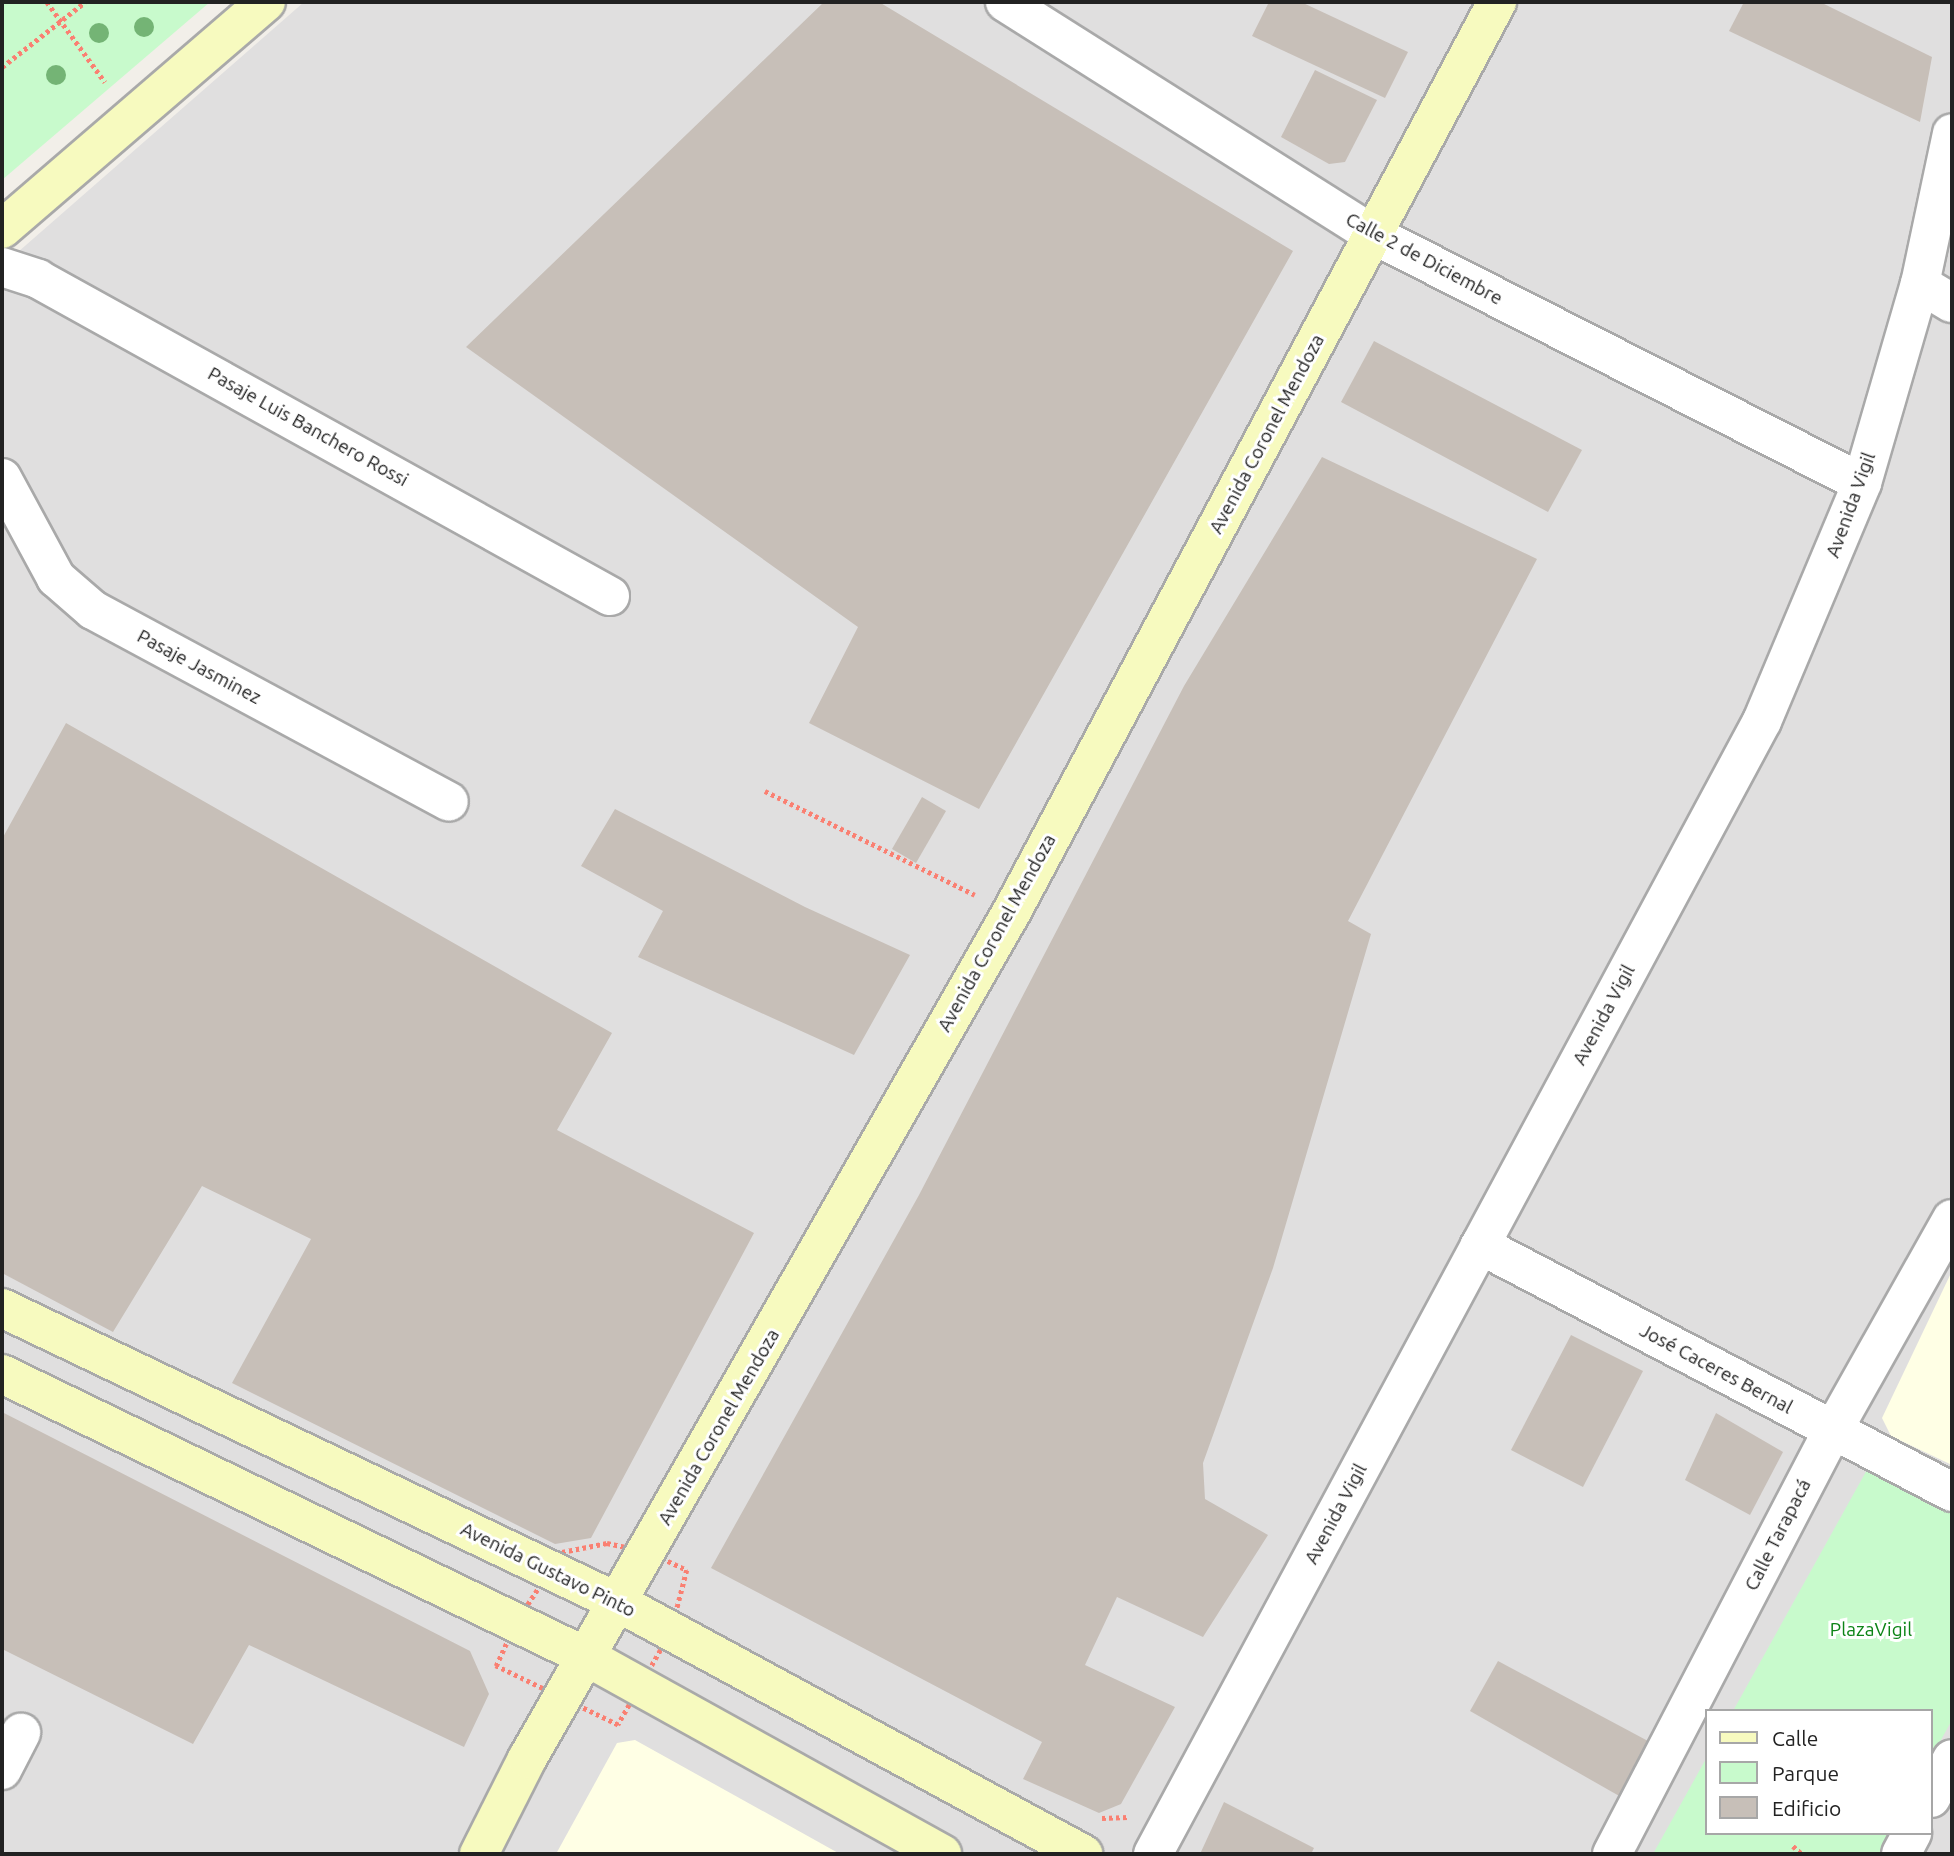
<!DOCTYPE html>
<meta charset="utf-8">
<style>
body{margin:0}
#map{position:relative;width:1954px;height:1856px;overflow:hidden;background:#f2efe9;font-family:Ubuntu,sans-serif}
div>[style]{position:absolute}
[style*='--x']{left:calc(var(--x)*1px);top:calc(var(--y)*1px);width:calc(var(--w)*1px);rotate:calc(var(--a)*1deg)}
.residential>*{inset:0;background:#e0dfdf}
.education>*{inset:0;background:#ffffe5}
.park>*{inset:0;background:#c8facc}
.building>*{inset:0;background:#c7bfb8}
.path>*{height:4.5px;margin-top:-2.25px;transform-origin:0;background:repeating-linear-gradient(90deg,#fa8072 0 3.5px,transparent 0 7px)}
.roads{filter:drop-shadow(2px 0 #a9a9a9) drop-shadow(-2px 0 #a9a9a9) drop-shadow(0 2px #a9a9a9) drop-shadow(0 -2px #a9a9a9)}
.street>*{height:38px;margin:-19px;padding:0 19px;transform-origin:19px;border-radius:19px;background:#fff}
.secondary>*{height:38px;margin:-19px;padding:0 19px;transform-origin:19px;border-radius:19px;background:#f7fabf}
.trees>*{width:20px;height:20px;margin:-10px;border-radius:50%;background:#74b475}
span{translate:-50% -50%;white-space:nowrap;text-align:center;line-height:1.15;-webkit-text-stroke:6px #fff;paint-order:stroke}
.street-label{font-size:19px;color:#222}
.park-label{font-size:19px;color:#0c8416}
.frame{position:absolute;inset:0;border:4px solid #222;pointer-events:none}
.legend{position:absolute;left:1705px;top:1709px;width:228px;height:126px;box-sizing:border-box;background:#fff;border:2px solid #a7a7a7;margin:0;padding:9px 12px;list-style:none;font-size:21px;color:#222}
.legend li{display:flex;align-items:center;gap:14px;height:35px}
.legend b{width:35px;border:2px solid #a7a7a7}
</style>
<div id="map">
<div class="residential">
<div style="clip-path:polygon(evenodd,304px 2px,1952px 2px,1952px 1854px,2px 1854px,2px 266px,304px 2px,1707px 1711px,1931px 1711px,1931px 1833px,1707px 1833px,1707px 1711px)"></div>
</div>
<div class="education">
<div style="clip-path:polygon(1952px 1271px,1952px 1465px,1891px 1436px,1882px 1418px)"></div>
<div style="clip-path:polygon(635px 1740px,840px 1854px,556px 1854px,617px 1743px)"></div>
</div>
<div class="park">
<div style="clip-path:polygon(2px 2px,210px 2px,2px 180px)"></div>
<div style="clip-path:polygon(1868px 1468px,1952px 1512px,1952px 1720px,1931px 1758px,1931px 1711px,1733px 1711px)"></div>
<div style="clip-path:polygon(1707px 1757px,1707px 1833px,1890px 1833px,1879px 1854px,1653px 1854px)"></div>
</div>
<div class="building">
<div style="clip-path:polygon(824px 2px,879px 2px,1293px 251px,979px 809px,809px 723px,858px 627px,466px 347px)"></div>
<div style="clip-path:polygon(1269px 2px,1301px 2px,1408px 52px,1385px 98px,1252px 36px)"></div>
<div style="clip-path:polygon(1744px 2px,1820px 2px,1932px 57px,1920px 122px,1729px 31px)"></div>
<div style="clip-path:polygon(1315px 70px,1377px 100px,1345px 162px,1329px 164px,1281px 137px)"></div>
<div style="clip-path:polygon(1374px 341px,1582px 450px,1548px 512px,1341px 402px)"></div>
<div style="clip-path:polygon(1322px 457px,1537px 559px,1348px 921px,1371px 934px,1273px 1268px,1203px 1463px,1205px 1499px,1268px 1535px,1203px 1637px,1117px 1597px,1085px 1665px,1175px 1707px,1121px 1804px,1099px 1813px,1023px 1779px,1042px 1742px,711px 1568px,919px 1195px,1184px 686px)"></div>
<div style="clip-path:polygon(66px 723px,612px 1033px,557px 1130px,754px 1233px,591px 1538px,555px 1544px,232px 1383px,311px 1239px,202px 1186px,113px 1332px,2px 1273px,2px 839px)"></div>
<div style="clip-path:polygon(922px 797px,946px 811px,916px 863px,892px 849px)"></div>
<div style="clip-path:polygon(615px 809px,805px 907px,910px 955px,854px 1055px,638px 957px,663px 911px,581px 866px)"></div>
<div style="clip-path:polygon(1571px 1335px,1643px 1371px,1583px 1487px,1511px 1450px)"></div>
<div style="clip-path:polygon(2px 1412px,470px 1651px,489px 1694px,464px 1747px,249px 1645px,193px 1744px,2px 1649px)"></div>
<div style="clip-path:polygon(1716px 1413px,1783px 1452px,1750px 1515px,1685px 1480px)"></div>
<div style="clip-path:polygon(1498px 1661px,1648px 1741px,1621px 1797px,1470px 1711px)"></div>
<div style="clip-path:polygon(1224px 1802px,1314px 1848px,1311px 1854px,1200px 1854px)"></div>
</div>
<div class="path">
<div style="--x:47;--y:2;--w:99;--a:54.1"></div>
<div style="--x:2;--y:67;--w:105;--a:-38.1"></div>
<div style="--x:765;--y:791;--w:234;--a:26.3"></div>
<div style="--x:607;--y:1543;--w:43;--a:12.1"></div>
<div style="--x:649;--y:1552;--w:42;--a:25.3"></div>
<div style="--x:687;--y:1570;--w:64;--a:104.5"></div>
<div style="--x:671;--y:1632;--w:107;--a:119.7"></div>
<div style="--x:618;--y:1725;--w:136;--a:-154.2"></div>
<div style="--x:496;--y:1666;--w:48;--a:-65.6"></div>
<div style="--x:516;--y:1622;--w:84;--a:-56.7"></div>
<div style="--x:562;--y:1552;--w:46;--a:-11.3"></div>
<div style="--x:1102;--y:1818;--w:26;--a:-2"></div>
<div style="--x:1793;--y:1846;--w:12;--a:42"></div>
</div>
<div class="roads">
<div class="street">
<div style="--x:1005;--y:2;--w:436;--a:32.3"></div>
<div style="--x:1374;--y:235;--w:547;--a:26.94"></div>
<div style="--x:2;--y:267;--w:38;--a:18"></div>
<div style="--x:38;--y:279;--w:654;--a:29"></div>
<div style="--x:1920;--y:284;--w:37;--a:31"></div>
<div style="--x:2;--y:478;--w:114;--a:61.6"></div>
<div style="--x:56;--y:578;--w:49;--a:40.9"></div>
<div style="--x:93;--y:610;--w:404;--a:28.3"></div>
<div style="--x:1480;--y:1245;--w:533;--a:27.62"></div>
<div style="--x:2;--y:1770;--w:42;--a:-62.8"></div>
<div style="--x:1931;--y:1798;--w:44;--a:-61.7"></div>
<div style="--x:1153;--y:1854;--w:1286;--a:-61.74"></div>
<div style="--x:1762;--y:721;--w:258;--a:-67.2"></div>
<div style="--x:1862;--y:483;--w:207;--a:-73.8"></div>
<div style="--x:1920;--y:284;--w:154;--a:-78"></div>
<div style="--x:1612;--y:1854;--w:478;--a:-62.5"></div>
<div style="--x:1833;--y:1430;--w:242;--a:-60.6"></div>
<div style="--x:1901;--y:1854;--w:24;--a:-62"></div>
</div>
<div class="secondary">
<div style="--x:2;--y:229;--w:348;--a:-40.7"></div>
<div style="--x:2;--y:1308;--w:684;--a:25.55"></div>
<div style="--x:619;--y:1603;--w:528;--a:28.41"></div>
<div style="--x:2;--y:1374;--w:650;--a:25.82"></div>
<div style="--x:587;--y:1657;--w:406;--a:29"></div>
<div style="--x:479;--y:1854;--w:106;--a:-63.2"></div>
<div style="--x:527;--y:1759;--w:975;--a:-60.23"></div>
<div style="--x:1011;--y:913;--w:1033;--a:-61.92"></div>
</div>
</div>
<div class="trees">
<div style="left:144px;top:27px"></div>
<div style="left:99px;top:33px"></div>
<div style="left:56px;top:75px"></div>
</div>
<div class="street-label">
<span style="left:1424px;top:259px;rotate:28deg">Calle 2 de Diciembre</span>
<span style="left:308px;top:427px;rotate:29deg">Pasaje Luis Banchero Rossi</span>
<span style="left:1267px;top:434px;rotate:-62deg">Avenida Coronel Mendoza</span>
<span style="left:1851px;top:505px;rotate:-70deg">Avenida Vigil</span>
<span style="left:199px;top:667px;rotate:28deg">Pasaje Jasminez</span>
<span style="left:997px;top:933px;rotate:-61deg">Avenida Coronel Mendoza</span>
<span style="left:1604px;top:1015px;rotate:-62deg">Avenida Vigil</span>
<span style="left:1716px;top:1369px;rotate:28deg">José Caceres Bernal</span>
<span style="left:719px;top:1427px;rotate:-60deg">Avenida Coronel Mendoza</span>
<span style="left:1336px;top:1514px;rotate:-62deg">Avenida Vigil</span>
<span style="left:1778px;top:1535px;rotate:-63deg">Calle Tarapacá</span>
<span style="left:548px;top:1570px;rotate:26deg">Avenida Gustavo Pinto</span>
</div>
<div class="park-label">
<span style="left:1871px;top:1630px">PlazaVigil</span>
</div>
<div class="frame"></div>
<ul class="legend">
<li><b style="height:9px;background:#f7fabf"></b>Calle</li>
<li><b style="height:19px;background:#c8facc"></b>Parque</li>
<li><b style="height:19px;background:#c7bfb8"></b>Edificio</li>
</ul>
</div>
